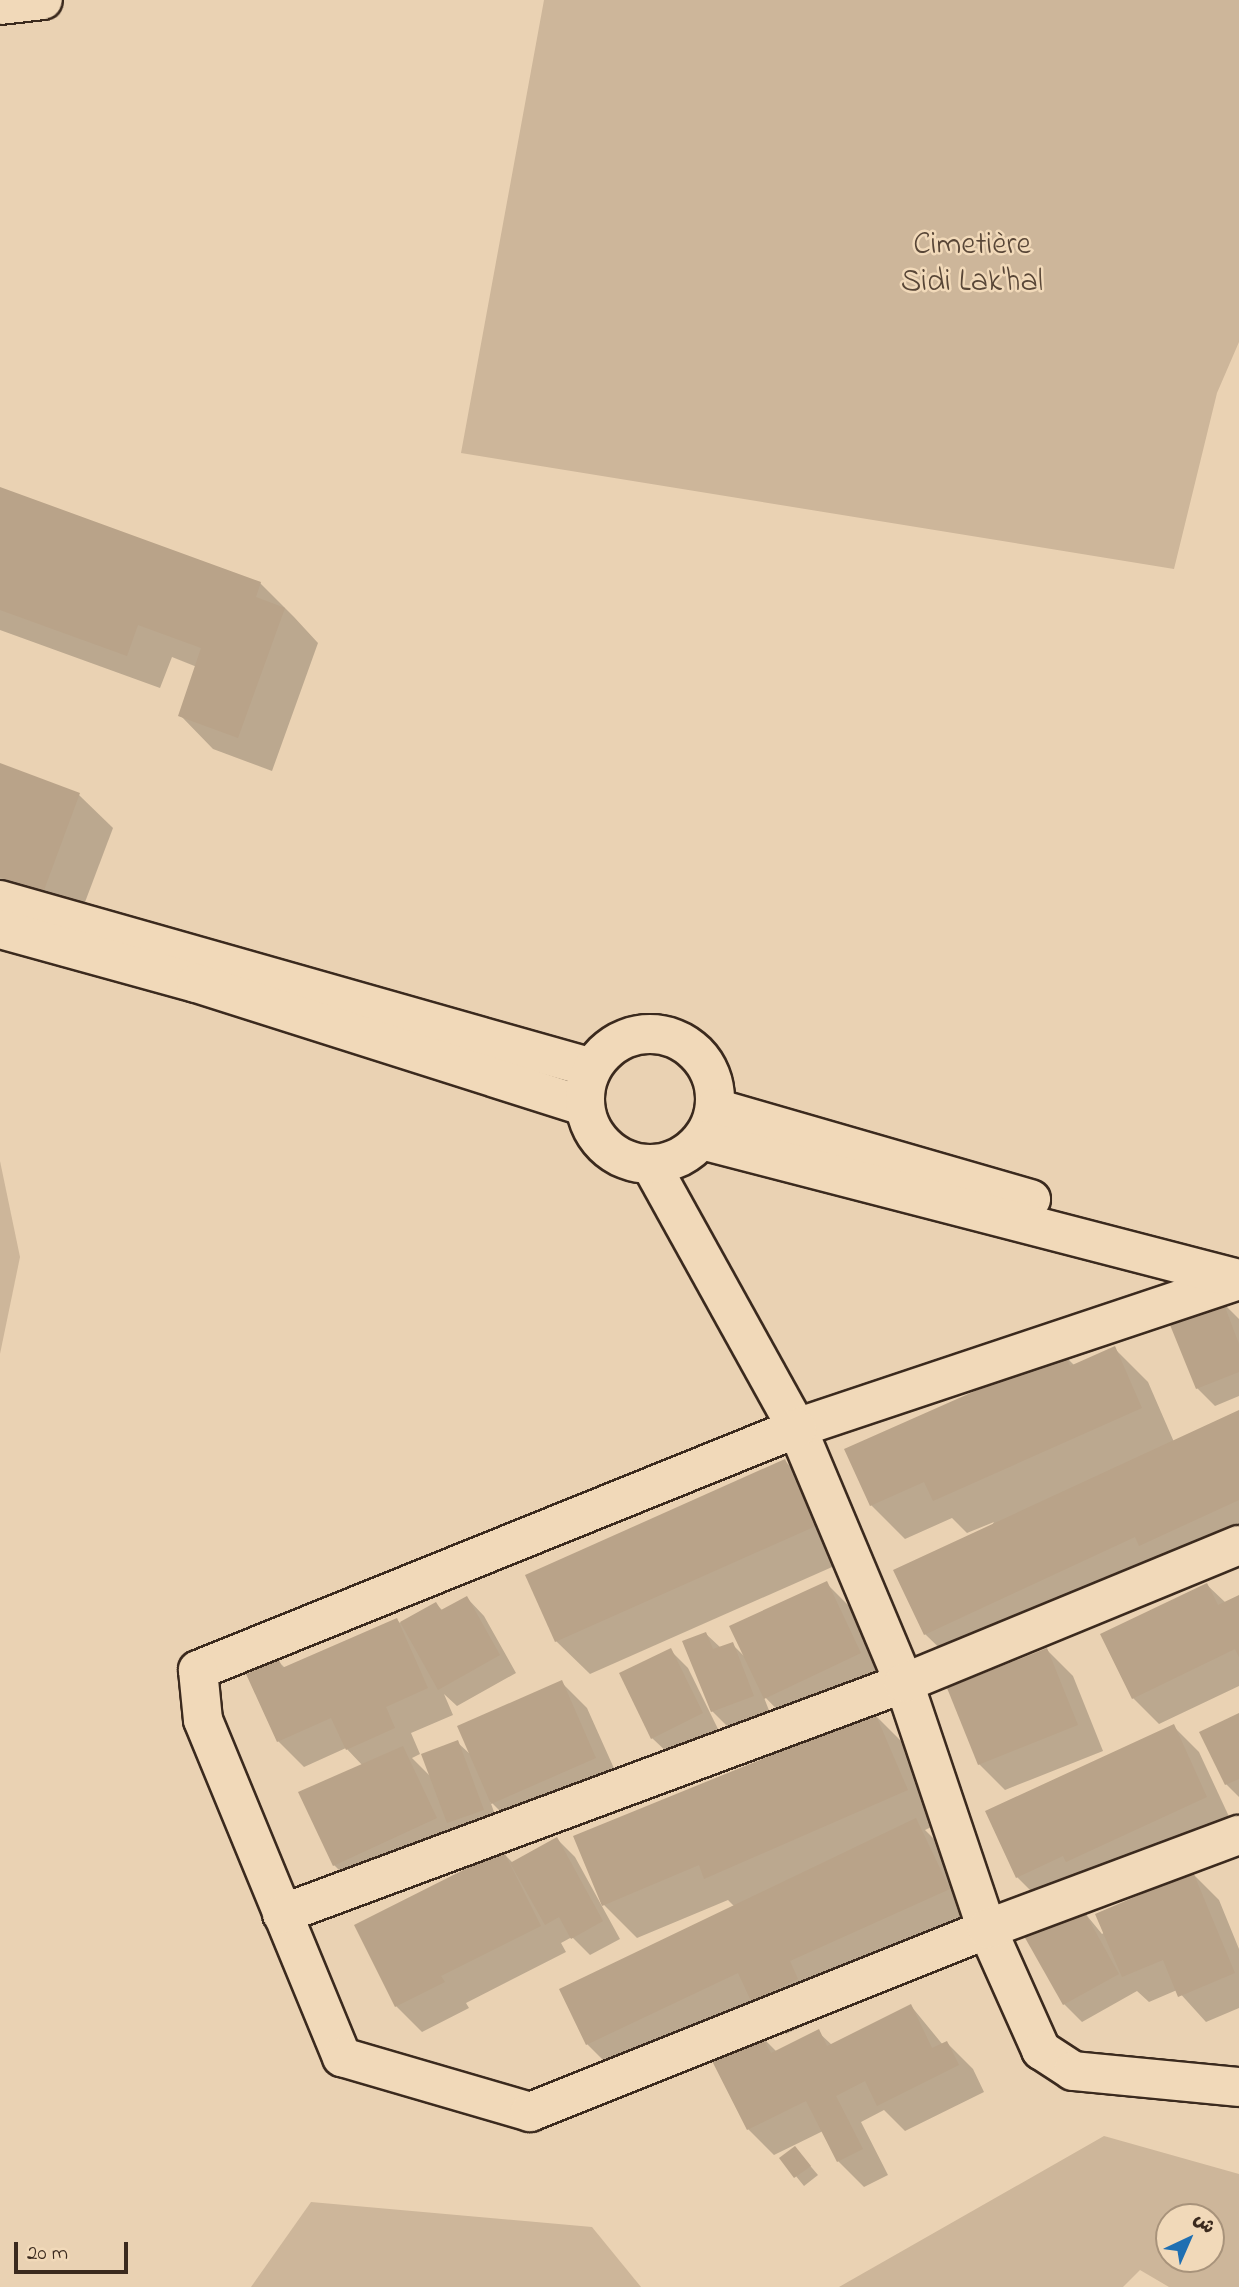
<!DOCTYPE html>
<meta charset="utf-8">
<style>
body{margin:0}
#map{position:relative;width:1239px;height:2287px;overflow:hidden;background:#ead2b3;font-family:"Indie Flower","Playpen Sans Arabic",sans-serif}
div>[style]{position:absolute}
[style*='--x']{left:calc(var(--x)*1px);top:calc(var(--y)*1px);width:calc(var(--w)*1px);rotate:calc(var(--a)*1deg)}
.green>*{inset:0;background:#cdb69a}
.shadow>*{inset:0;background:#0003}
.building>*{inset:0;background:#b9a389}
.roads{filter:drop-shadow(2px 0 #3b2a1e) drop-shadow(-2px 0 #3b2a1e) drop-shadow(0 2px #3b2a1e) drop-shadow(0 -2px #3b2a1e)}
.minor>*{height:38px;margin:-19px;padding:0 19px;transform-origin:19px;border-radius:19px;background:#f1d9b9}
.major>*{height:38px;margin:-19px;padding:0 19px;transform-origin:19px;border-radius:19px;background:#f1d9b9}
.major>.ring{margin:-19px;padding:0;box-sizing:content-box;background:none;border:38px solid #f1d9b9;border-radius:50%}
span{translate:-50% -50%;white-space:nowrap;text-align:center;line-height:1.15;-webkit-text-stroke:5px #f1d9b9;paint-order:stroke}
.park-label{font-size:32px;color:#584637}
.north{position:absolute;left:1155px;top:2203px;width:70px;height:70px;box-sizing:border-box;background:#f1d9b9;border:2px solid #a8937b;border-radius:50%;rotate:44deg;font-size:19px;font-weight:700;line-height:28px;text-align:center;color:#3b2a1e}
.north::after{content:'';display:block;margin:auto;width:24px;height:32px;background:#1f6fb2;clip-path:polygon(50% 0,100% 100%,50% 72%,0 100%)}
.scale{position:absolute;left:14px;top:2242px;width:114px;height:32px;box-sizing:border-box;border:4px solid #3b2a1e;border-top:0;padding-left:9px;font-size:21px;line-height:24px;white-space:nowrap;color:#3b2a1e;-webkit-text-stroke:5px #f1d9b9;paint-order:stroke}
</style>
<div id="map">
<div class="green">
<div style="clip-path:polygon(544px 0,1239px 0,1239px 342px,1217px 393px,1174px 569px,461px 453px)"></div>
<div style="clip-path:polygon(0 1161px,20px 1257px,0 1354px)"></div>
<div style="clip-path:polygon(evenodd,1104px 2136px,1239px 2174px,1239px 2287px,1169px 2287px,1140px 2270px,1123px 2287px,839px 2287px,1104px 2136px,1169px 2217px,1211px 2217px,1211px 2259px,1169px 2259px,1169px 2217px)"></div>
<div style="clip-path:polygon(311px 2202px,592px 2227px,641px 2287px,251px 2287px)"></div>
</div>
<div class="shadow">
<div style="clip-path:polygon(0 489px,260px 583px,294px 617px,318px 643px,272px 771px,213px 749px,180px 715px,197px 667px,172px 657px,160px 688px,0 630px)"></div>
<div style="clip-path:polygon(0 765px,79px 795px,113px 828px,76px 926px,0 896px)"></div>
<div style="clip-path:polygon(1221px 1301px,1239px 1319px,1239px 1396px,1215px 1406px,1197px 1388px)"></div>
<div style="clip-path:polygon(1114px 1348px,1148px 1382px,1174px 1442px,1239px 1411px,1239px 1548px,959px 1667px,925px 1634px,994px 1522px,967px 1533px,952px 1518px,905px 1539px,871px 1505px,847px 1450px,1063px 1354px,1075px 1366px)"></div>
<div style="clip-path:polygon(785px 1461px,818px 1495px,848px 1560px,590px 1674px,556px 1641px)"></div>
<div style="clip-path:polygon(826px 1583px,852px 1609px,886px 1679px,791px 1724px,763px 1695px,770px 1713px,730px 1729px,711px 1710px,706px 1634px,721px 1648px,732px 1644px,745px 1657px)"></div>
<div style="clip-path:polygon(1207px 1585px,1226px 1603px,1239px 1597px,1239px 1686px,1159px 1724px,1133px 1698px)"></div>
<div style="clip-path:polygon(467px 1598px,484px 1616px,516px 1673px,457px 1706px,444px 1694px,453px 1715px,411px 1733px,420px 1754px,412px 1758px,431px 1777px,457px 1742px,471px 1755px,561px 1682px,587px 1708px,621px 1784px,518px 1829px,490px 1801px,500px 1828px,360px 1891px,334px 1865px,363px 1766px,346px 1748px,304px 1767px,278px 1741px,278px 1661px,285px 1668px,397px 1620px,400px 1623px,436px 1604px,443px 1611px)"></div>
<div style="clip-path:polygon(670px 1650px,688px 1668px,719px 1731px,670px 1755px,652px 1738px)"></div>
<div style="clip-path:polygon(1047px 1650px,1073px 1676px,1103px 1751px,1005px 1790px,979px 1764px)"></div>
<div style="clip-path:polygon(875px 1715px,909px 1749px,940px 1823px,925px 1830px,949px 1854px,983px 1923px,822px 1995px,830px 2013px,786px 2034px,763px 2010px,621px 2078px,587px 2044px,561px 1990px,735px 1907px,728px 1900px,637px 1938px,603px 1904px)"></div>
<div style="clip-path:polygon(1239px 1715px,1239px 1797px,1226px 1784px)"></div>
<div style="clip-path:polygon(1173px 1726px,1199px 1752px,1232px 1823px,1043px 1903px,1017px 1877px)"></div>
<div style="clip-path:polygon(557px 1839px,575px 1857px,620px 1939px,590px 1955px,572px 1937px,561px 1943px,566px 1952px,466px 2003px,469px 2008px,422px 2032px,396px 2006px,502px 1852px,513px 1863px)"></div>
<div style="clip-path:polygon(1193px 1874px,1219px 1900px,1239px 1949px,1239px 2008px,1206px 2022px,1177px 1990px,1149px 2002px,1137px 1991px,1082px 2022px,1064px 2004px,1079px 1906px,1102px 1934px)"></div>
<div style="clip-path:polygon(911px 2006px,943px 2045px,947px 2043px,973px 2069px,984px 2092px,905px 2131px,884px 2110px,861px 2122px,888px 2175px,864px 2187px,838px 2161px,823px 2131px,774px 2155px,748px 2129px,759px 2034px,777px 2052px,818px 2032px,832px 2045px)"></div>
<div style="clip-path:polygon(795px 2148px,818px 2175px,804px 2186px,782px 2159px)"></div>
</div>
<div class="building">
<div style="clip-path:polygon(0 487px,261px 582px,256px 597px,285px 608px,238px 738px,178px 716px,201px 648px,138px 625px,127px 656px,0 610px)"></div>
<div style="clip-path:polygon(0 763px,80px 793px,43px 893px,0 877px)"></div>
<div style="clip-path:polygon(1222px 1299px,1239px 1344px,1239px 1372px,1196px 1389px,1168px 1320px)"></div>
<div style="clip-path:polygon(1115px 1346px,1142px 1408px,933px 1501px,924px 1482px,870px 1506px,844px 1449px,1063px 1352px,1070px 1366px)"></div>
<div style="clip-path:polygon(1239px 1410px,1239px 1500px,1139px 1546px,1135px 1537px,924px 1635px,893px 1570px)"></div>
<div style="clip-path:polygon(785px 1459px,816px 1526px,555px 1642px,525px 1575px)"></div>
<div style="clip-path:polygon(827px 1581px,861px 1653px,764px 1699px,729px 1626px)"></div>
<div style="clip-path:polygon(1207px 1583px,1218px 1605px,1239px 1595px,1239px 1657px,1235px 1649px,1132px 1699px,1100px 1634px)"></div>
<div style="clip-path:polygon(467px 1596px,500px 1655px,438px 1690px,400px 1622px,436px 1602px,441px 1610px)"></div>
<div style="clip-path:polygon(397px 1618px,428px 1688px,386px 1707px,395px 1728px,346px 1750px,331px 1718px,277px 1742px,246px 1674px,279px 1659px,282px 1668px)"></div>
<div style="clip-path:polygon(706px 1632px,713px 1649px,733px 1642px,754px 1696px,711px 1712px,682px 1641px)"></div>
<div style="clip-path:polygon(671px 1648px,703px 1713px,651px 1739px,619px 1673px)"></div>
<div style="clip-path:polygon(1047px 1648px,1078px 1725px,978px 1765px,947px 1688px)"></div>
<div style="clip-path:polygon(562px 1680px,596px 1758px,491px 1804px,457px 1726px)"></div>
<div style="clip-path:polygon(875px 1713px,908px 1790px,704px 1879px,699px 1865px,602px 1906px,573px 1836px)"></div>
<div style="clip-path:polygon(1239px 1713px,1239px 1779px,1225px 1785px,1199px 1732px)"></div>
<div style="clip-path:polygon(1174px 1724px,1207px 1797px,1066px 1862px,1063px 1856px,1016px 1878px,985px 1811px)"></div>
<div style="clip-path:polygon(458px 1740px,484px 1810px,447px 1823px,421px 1754px)"></div>
<div style="clip-path:polygon(403px 1746px,437px 1818px,333px 1866px,298px 1792px)"></div>
<div style="clip-path:polygon(916px 1818px,950px 1889px,790px 1961px,798px 1979px,751px 2001px,738px 1973px,586px 2045px,559px 1989px)"></div>
<div style="clip-path:polygon(557px 1837px,603px 1921px,571px 1939px,559px 1917px,545px 1925px,510px 1863px)"></div>
<div style="clip-path:polygon(503px 1850px,541px 1926px,441px 1976px,445px 1982px,395px 2007px,354px 1925px)"></div>
<div style="clip-path:polygon(1193px 1872px,1235px 1973px,1178px 1997px,1163px 1960px,1122px 1977px,1095px 1914px)"></div>
<div style="clip-path:polygon(1080px 1904px,1119px 1974px,1063px 2005px,1024px 1936px)"></div>
<div style="clip-path:polygon(911px 2004px,932px 2048px,947px 2041px,959px 2065px,877px 2106px,865px 2081px,836px 2096px,863px 2149px,837px 2162px,806px 2101px,747px 2130px,710px 2057px,759px 2032px,771px 2053px,819px 2029px,827px 2046px)"></div>
<div style="clip-path:polygon(795px 2146px,811px 2166px,794px 2178px,779px 2158px)"></div>
</div>
<div class="roads">
<div class="minor">
<div style="--x:0;--y:5;--w:43;--a:-6.6"></div>
<div style="--x:651;--y:1165;--w:301;--a:61"></div>
<div style="--x:797;--y:1428;--w:277;--a:67.2"></div>
<div style="--x:904;--y:1683;--w:260;--a:71.4"></div>
<div style="--x:987;--y:1929;--w:133;--a:65.9"></div>
<div style="--x:1041;--y:2050;--w:38;--a:33"></div>
<div style="--x:1073;--y:2071;--w:167;--a:5.5"></div>
<div style="--x:1239;--y:1280;--w:466;--a:161.5"></div>
<div style="--x:797;--y:1428;--w:646;--a:158"></div>
<div style="--x:198;--y:1670;--w:50;--a:84.3"></div>
<div style="--x:203;--y:1720;--w:365;--a:67.6"></div>
<div style="--x:342;--y:2057;--w:196;--a:16.3"></div>
<div style="--x:530;--y:2112;--w:492;--a:-21.8"></div>
<div style="--x:987;--y:1929;--w:269;--a:-20.5"></div>
<div style="--x:282;--y:1914;--w:664;--a:-20.37"></div>
<div style="--x:904;--y:1683;--w:362;--a:-22.4"></div>
</div>
<div class="major">
<div style="--x:0;--y:900;--w:615;--a:15.84"></div>
<div style="--x:0;--y:929;--w:203;--a:15.4"></div>
<div style="--x:196;--y:983;--w:407;--a:17.6"></div>
<div class="ring" style="left:585px;top:1034px;width:92px;height:92px"></div>
<div style="--x:715;--y:1108;--w:329;--a:16.1"></div>
<div style="--x:702;--y:1140;--w:555;--a:14.51"></div>
</div>
</div>
<div class="park-label">
<span style="left:972px;top:265px">Cimetière<br>Sidi Lak'hal</span>
</div>
<div class="north">ش</div>
<div class="scale">20 m</div>
</div>
